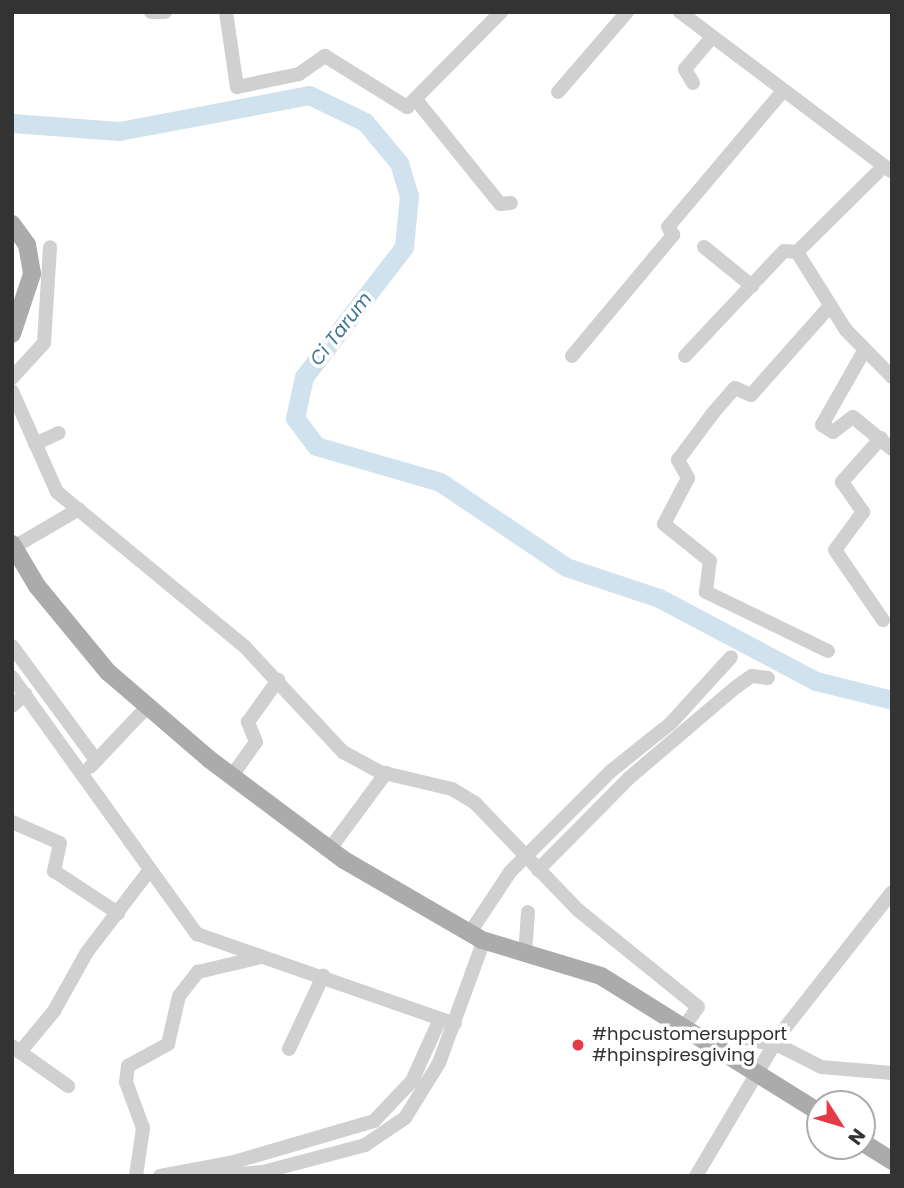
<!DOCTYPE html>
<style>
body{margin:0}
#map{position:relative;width:904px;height:1188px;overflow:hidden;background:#fff;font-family:Poppins,sans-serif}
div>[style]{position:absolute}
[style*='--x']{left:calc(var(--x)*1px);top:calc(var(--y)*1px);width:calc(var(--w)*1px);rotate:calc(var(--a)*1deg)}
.river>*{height:19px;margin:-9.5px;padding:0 9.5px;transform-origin:9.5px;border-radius:9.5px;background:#cfe2ee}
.minor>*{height:14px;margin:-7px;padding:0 7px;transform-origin:7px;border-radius:7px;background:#d0d0d0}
.major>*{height:18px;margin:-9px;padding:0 9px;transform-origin:9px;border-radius:9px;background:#ababab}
.dots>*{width:19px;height:19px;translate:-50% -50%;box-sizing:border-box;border:4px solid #fff;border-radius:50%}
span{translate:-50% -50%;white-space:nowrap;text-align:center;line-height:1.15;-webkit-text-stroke:7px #fff;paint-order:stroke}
.poi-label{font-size:18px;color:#333}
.left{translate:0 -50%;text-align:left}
.water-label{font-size:19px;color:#3f7597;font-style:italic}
.frame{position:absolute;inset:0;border:14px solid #333;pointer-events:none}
.north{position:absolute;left:806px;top:1090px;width:70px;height:70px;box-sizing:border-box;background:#fff;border:2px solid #adadad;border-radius:50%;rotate:127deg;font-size:19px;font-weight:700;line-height:28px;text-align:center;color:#333}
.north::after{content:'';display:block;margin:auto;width:24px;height:32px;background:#e63946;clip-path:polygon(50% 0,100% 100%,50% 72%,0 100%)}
</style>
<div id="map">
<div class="river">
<div style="--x:12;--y:123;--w:107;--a:4.3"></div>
<div style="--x:119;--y:131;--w:193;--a:-10.7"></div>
<div style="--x:309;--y:95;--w:62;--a:25.7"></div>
<div style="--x:365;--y:122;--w:53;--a:50.3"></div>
<div style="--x:399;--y:163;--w:34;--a:73"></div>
<div style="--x:409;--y:195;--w:52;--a:95.5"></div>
<div style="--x:404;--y:247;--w:164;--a:127.6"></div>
<div style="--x:304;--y:377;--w:42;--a:102.4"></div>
<div style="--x:295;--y:418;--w:35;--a:53"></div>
<div style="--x:316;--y:446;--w:129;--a:16.2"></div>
<div style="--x:440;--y:482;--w:152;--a:34"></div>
<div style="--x:566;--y:567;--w:98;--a:18.4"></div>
<div style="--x:659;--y:598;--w:178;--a:27.9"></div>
<div style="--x:816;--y:681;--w:78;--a:14"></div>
</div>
<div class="minor">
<div style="--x:151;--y:12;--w:14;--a:0"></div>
<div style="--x:226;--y:12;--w:76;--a:81.7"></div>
<div style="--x:237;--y:87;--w:63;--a:-11.8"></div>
<div style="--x:299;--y:74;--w:32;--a:-35"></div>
<div style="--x:325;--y:56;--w:97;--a:31.9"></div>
<div style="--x:407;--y:107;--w:134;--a:-45.3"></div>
<div style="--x:680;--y:12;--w:264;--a:37"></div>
<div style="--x:693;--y:83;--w:16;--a:-120"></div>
<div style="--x:685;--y:69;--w:42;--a:-49.8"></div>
<div style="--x:558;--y:92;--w:106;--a:-49.2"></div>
<div style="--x:417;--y:101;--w:132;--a:51.1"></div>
<div style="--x:500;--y:204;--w:11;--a:-5"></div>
<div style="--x:704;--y:247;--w:62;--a:39.1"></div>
<div style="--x:797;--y:252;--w:92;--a:57.9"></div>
<div style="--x:846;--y:330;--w:66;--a:45.6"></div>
<div style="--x:864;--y:351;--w:85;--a:119.6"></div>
<div style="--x:822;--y:425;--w:13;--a:32"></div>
<div style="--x:833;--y:432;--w:25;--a:-37"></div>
<div style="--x:853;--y:417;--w:50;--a:39.4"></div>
<div style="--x:572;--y:356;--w:158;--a:-50.1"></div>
<div style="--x:673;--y:235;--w:9;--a:-122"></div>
<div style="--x:668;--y:227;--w:178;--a:-49.8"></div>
<div style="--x:685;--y:356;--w:144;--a:-46.7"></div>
<div style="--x:784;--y:251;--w:13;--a:4"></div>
<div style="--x:797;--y:252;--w:122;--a:-44.7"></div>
<div style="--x:12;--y:378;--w:47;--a:-47.6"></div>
<div style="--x:44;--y:343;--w:96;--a:-86.4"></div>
<div style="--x:12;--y:391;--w:111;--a:66"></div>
<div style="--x:57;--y:492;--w:244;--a:39.5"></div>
<div style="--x:245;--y:647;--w:144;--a:47"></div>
<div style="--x:343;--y:752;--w:42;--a:28.4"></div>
<div style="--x:380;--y:772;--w:74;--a:13.3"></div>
<div style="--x:452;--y:789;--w:27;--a:31"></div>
<div style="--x:475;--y:803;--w:149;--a:46.1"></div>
<div style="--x:578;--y:910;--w:154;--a:38.9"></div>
<div style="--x:698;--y:1007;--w:21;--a:125"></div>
<div style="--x:881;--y:438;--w:59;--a:131.6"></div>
<div style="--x:842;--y:482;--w:37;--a:55"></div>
<div style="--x:863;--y:512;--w:47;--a:126.4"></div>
<div style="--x:835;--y:550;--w:85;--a:55.6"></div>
<div style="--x:35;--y:444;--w:26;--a:-25"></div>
<div style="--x:14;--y:547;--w:75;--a:-30.3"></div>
<div style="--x:12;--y:646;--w:142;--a:53.6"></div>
<div style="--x:828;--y:651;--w:136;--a:-154.2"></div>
<div style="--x:706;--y:592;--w:31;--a:-83"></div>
<div style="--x:710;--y:561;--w:59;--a:-141.2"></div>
<div style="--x:664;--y:524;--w:52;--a:-62.4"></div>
<div style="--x:688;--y:478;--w:21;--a:-119"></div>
<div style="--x:678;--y:460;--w:59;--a:-53.3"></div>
<div style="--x:713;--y:413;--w:33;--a:-49"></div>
<div style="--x:735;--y:388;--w:17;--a:24"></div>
<div style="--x:751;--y:395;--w:120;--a:-48.4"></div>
<div style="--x:12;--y:677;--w:317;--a:54.3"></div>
<div style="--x:197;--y:934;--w:273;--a:19.2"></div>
<div style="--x:12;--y:706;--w:18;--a:-41"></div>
<div style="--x:90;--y:767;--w:83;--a:-46.5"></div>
<div style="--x:231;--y:777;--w:43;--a:-54.5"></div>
<div style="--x:256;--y:742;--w:22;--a:-112"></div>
<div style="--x:248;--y:722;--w:52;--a:-54.5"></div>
<div style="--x:12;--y:822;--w:52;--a:23.6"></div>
<div style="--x:60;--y:843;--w:29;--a:102"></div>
<div style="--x:54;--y:871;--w:77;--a:33.3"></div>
<div style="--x:329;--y:850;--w:96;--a:-53.5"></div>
<div style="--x:538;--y:870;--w:129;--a:-45.3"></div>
<div style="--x:629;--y:778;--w:140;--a:-40.4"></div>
<div style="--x:736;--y:687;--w:19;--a:-35"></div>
<div style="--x:752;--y:676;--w:16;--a:7"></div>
<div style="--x:469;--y:934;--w:74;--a:-56.5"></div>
<div style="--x:510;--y:872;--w:143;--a:-45"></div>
<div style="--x:611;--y:771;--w:77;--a:-38.7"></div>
<div style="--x:671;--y:723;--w:89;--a:-47.7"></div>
<div style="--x:525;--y:954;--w:42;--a:-85.9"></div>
<div style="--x:716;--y:1042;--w:15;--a:-32"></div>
<div style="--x:729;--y:1034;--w:55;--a:13.8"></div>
<div style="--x:782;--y:1047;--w:44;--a:27.1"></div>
<div style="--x:821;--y:1067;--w:71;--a:4.8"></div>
<div style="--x:12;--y:1046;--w:10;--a:37"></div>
<div style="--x:20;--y:1052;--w:53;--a:-50.3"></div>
<div style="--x:54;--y:1011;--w:68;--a:-60.8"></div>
<div style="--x:87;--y:952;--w:102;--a:-52.6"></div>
<div style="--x:289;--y:1049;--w:81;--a:-65"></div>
<div style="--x:20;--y:1052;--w:59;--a:35.3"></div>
<div style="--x:136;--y:1176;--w:49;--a:-81.7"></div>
<div style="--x:143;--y:1128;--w:49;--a:-110.3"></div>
<div style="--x:126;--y:1082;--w:16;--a:-83"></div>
<div style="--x:128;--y:1066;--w:46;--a:-28.8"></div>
<div style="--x:168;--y:1044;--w:49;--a:-77.1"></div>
<div style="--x:179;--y:996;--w:31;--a:-52"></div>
<div style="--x:198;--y:972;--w:65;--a:-13.4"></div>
<div style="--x:160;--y:1176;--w:75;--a:-10.7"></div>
<div style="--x:234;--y:1162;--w:146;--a:-16.3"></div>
<div style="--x:374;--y:1121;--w:55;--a:-46.5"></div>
<div style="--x:412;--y:1081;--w:68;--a:-65.7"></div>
<div style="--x:215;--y:1176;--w:48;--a:-4.8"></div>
<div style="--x:263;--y:1172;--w:106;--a:-14.8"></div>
<div style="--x:365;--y:1145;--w:48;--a:-34"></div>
<div style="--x:405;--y:1118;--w:65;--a:-58.3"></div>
<div style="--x:439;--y:1063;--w:131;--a:-69.9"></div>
<div style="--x:696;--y:1176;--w:166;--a:-59.3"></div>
<div style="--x:781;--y:1033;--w:179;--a:-51.8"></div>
</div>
<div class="major">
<div style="--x:12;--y:224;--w:26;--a:54"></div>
<div style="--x:27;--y:245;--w:29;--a:80"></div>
<div style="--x:32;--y:274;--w:63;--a:108.4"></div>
<div style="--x:12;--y:544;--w:49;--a:59.2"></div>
<div style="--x:37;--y:586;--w:112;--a:50.5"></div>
<div style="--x:108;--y:672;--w:133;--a:40.7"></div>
<div style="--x:209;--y:759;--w:169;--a:36.8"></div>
<div style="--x:344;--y:860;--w:160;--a:30.1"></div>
<div style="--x:482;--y:940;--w:124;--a:16.8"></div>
<div style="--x:601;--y:976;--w:258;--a:32"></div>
<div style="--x:862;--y:1142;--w:36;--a:32"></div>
</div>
<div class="dots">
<div style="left:578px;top:1045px;background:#e63946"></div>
</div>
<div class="poi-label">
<span class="left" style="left:592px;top:1045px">#hpcustomersupport<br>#hpinspiresgiving</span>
</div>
<div class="water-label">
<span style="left:341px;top:329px;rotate:-52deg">Ci Tarum</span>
</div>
<div class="frame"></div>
<div class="north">N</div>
</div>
